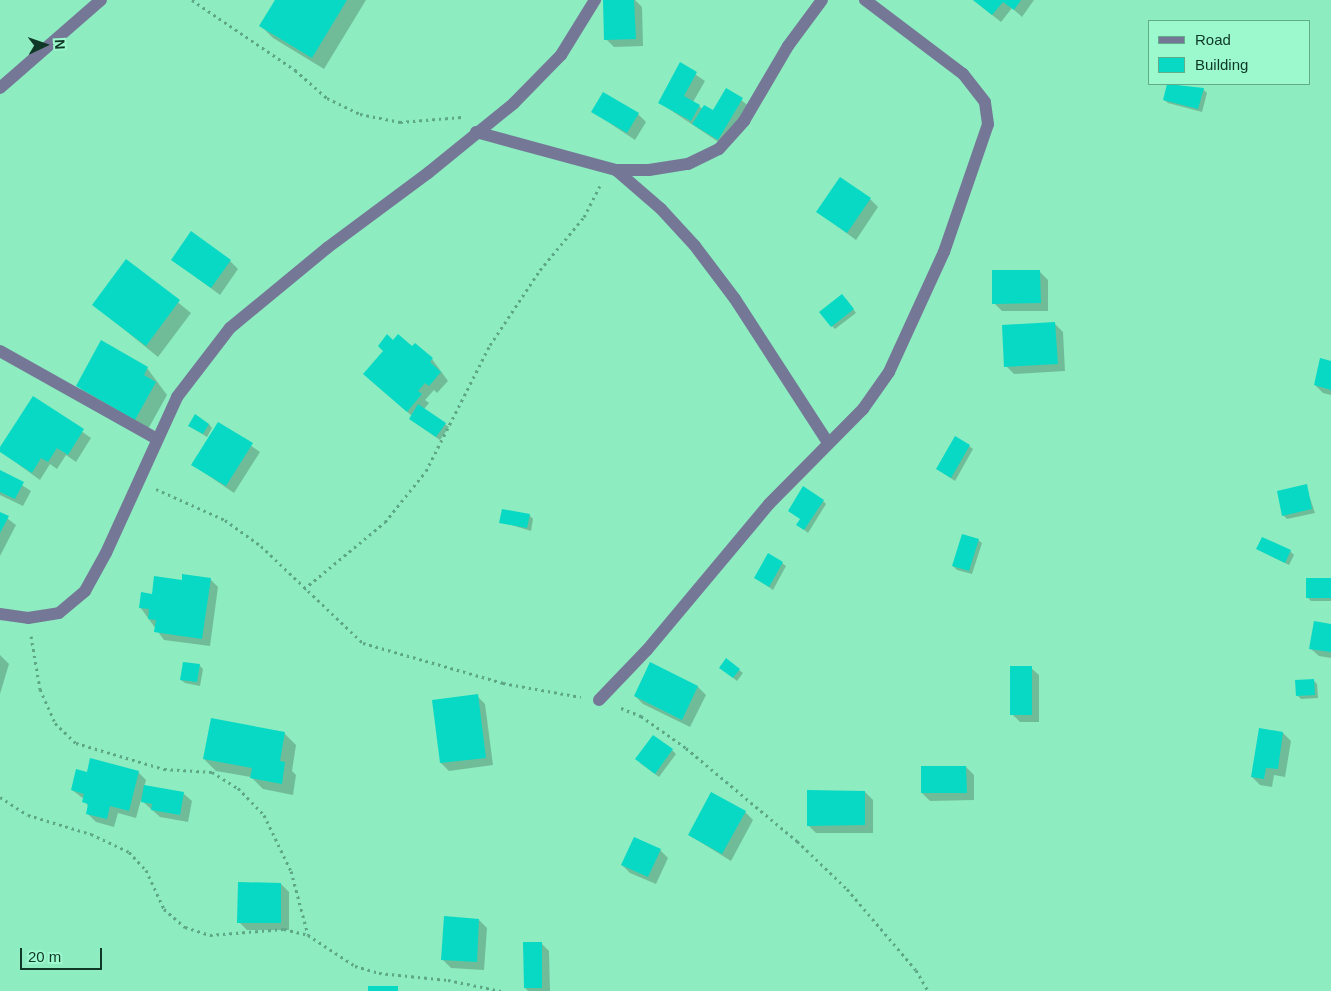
<!DOCTYPE html>
<style>
body{margin:0}
#map{position:relative;width:1331px;height:991px;overflow:hidden;background:#8decc0;font-family:Arial,sans-serif}
div>[style]{position:absolute}
[style*='--x']{left:calc(var(--x)*1px);top:calc(var(--y)*1px);width:calc(var(--w)*1px);rotate:calc(var(--a)*1deg)}
.shadow>*{inset:0;background:#0003}
.building>*{inset:0;background:#08d9c4}
.path>*{height:3px;margin-top:-1.5px;transform-origin:0;background:repeating-linear-gradient(90deg,#5da786 0 2.5px,transparent 0 6.5px)}
.minor>*{height:12px;margin:-6px;padding:0 6px;transform-origin:6px;border-radius:6px;background:#757797}
span{translate:-50% -50%;white-space:nowrap;text-align:center;line-height:1.15;-webkit-text-stroke:4.5px #9bf9cd;paint-order:stroke}
.legend{position:absolute;left:1148px;top:20px;width:162px;height:65px;box-sizing:border-box;background:#9bf9cd;border:1px solid #63ac8b;margin:0;padding:6px 9px;list-style:none;font-size:15px;color:#0f3827}
.legend li{display:flex;align-items:center;gap:10px;height:25px}
.legend b{width:25px;border:1px solid #63ac8b}
.north{position:absolute;left:20px;top:20px;width:50px;height:50px;-webkit-text-stroke:4px #9bf9cd;paint-order:stroke;rotate:87deg;font-size:14px;font-weight:700;line-height:20px;text-align:center;color:#0f3827}
.north::after{content:'';display:block;margin:auto;width:18px;height:22px;background:#0f3827;clip-path:polygon(50% 0,100% 100%,50% 72%,0 100%)}
.scale{position:absolute;left:20px;top:948px;width:82px;height:22px;box-sizing:border-box;border:2px solid #0f3827;border-top:0;padding-left:6px;font-size:15px;line-height:18px;white-space:nowrap;color:#0f3827;-webkit-text-stroke:4px #9bf9cd;paint-order:stroke}
</style>
<div id="map">
<div class="shadow">
<div style="clip-path:polygon(277px 0,366px 0,324px 69px,273px 38px,261px 26px)"></div>
<div style="clip-path:polygon(604px 0,635px 0,642px 7px,643px 46px,614px 47px,606px 39px)"></div>
<div style="clip-path:polygon(973px 0,1034px 0,1022px 17px,1012px 8px,1001px 22px)"></div>
<div style="clip-path:polygon(680px 64px,705px 81px,693px 102px,703px 109px,713px 112px,727px 89px,750px 107px,726px 147px,660px 103px)"></div>
<div style="clip-path:polygon(1168px 84px,1203px 89px,1207px 93px,1202px 112px,1168px 103px,1164px 100px)"></div>
<div style="clip-path:polygon(593px 112px,638px 114px,646px 122px,635px 140px)"></div>
<div style="clip-path:polygon(870px 199px,878px 207px,856px 240px,818px 212px)"></div>
<div style="clip-path:polygon(173px 260px,230px 261px,238px 269px,220px 295px)"></div>
<div style="clip-path:polygon(127px 261px,191px 313px,158px 357px,94px 305px)"></div>
<div style="clip-path:polygon(1040px 272px,1048px 280px,1048px 311px,1002px 311px,994px 303px)"></div>
<div style="clip-path:polygon(846px 299px,856px 313px,835px 329px,832px 326px)"></div>
<div style="clip-path:polygon(1055px 324px,1063px 332px,1065px 371px,1014px 374px,1006px 366px)"></div>
<div style="clip-path:polygon(393px 341px,432px 359px,448px 381px,437px 393px,434px 390px,425px 400px,429px 403px,424px 409px,449px 427px,440px 440px,414px 422px,412px 416px,373px 382px)"></div>
<div style="clip-path:polygon(1331px 362px,1331px 395px,1323px 393px,1315px 385px)"></div>
<div style="clip-path:polygon(147px 368px,167px 395px,147px 431px,89px 397px,77px 385px)"></div>
<div style="clip-path:polygon(33px 397px,91px 438px,76px 462px,66px 455px,57px 469px,50px 464px,40px 480px,0 451px)"></div>
<div style="clip-path:polygon(219px 423px,260px 452px,234px 493px,193px 465px)"></div>
<div style="clip-path:polygon(209px 424px,212px 428px,207px 437px,194px 429px)"></div>
<div style="clip-path:polygon(969px 446px,973px 449px,955px 481px,937px 469px)"></div>
<div style="clip-path:polygon(0 471px,31px 491px,23px 506px,0 495px)"></div>
<div style="clip-path:polygon(1306px 486px,1315px 513px,1287px 519px,1283px 515px)"></div>
<div style="clip-path:polygon(823px 501px,826px 504px,808px 533px,802px 528px,801px 519px)"></div>
<div style="clip-path:polygon(0 513px,16px 525px,0 556px)"></div>
<div style="clip-path:polygon(529px 515px,533px 519px,531px 531px,501px 522px)"></div>
<div style="clip-path:polygon(978px 540px,982px 543px,972px 574px,957px 570px,953px 566px)"></div>
<div style="clip-path:polygon(1257px 549px,1290px 551px,1294px 555px,1289px 565px)"></div>
<div style="clip-path:polygon(782px 563px,786px 566px,773px 590px,756px 578px)"></div>
<div style="clip-path:polygon(210px 579px,218px 587px,210px 646px,164px 640px,140px 607px,153px 595px,183px 581px)"></div>
<div style="clip-path:polygon(1331px 580px,1331px 601px,1311px 601px,1307px 597px)"></div>
<div style="clip-path:polygon(1331px 625px,1331px 658px,1319px 656px,1311px 649px)"></div>
<div style="clip-path:polygon(0 655px,9px 664px,0 694px)"></div>
<div style="clip-path:polygon(651px 664px,698px 687px,706px 695px,690px 727px,643px 704px,635px 696px)"></div>
<div style="clip-path:polygon(199px 665px,203px 669px,200px 686px,185px 683px,181px 680px)"></div>
<div style="clip-path:polygon(721px 668px,739px 670px,743px 673px,737px 681px)"></div>
<div style="clip-path:polygon(1031px 668px,1039px 675px,1039px 722px,1020px 722px,1012px 714px)"></div>
<div style="clip-path:polygon(1313px 680px,1317px 684px,1318px 698px,1301px 699px,1297px 695px)"></div>
<div style="clip-path:polygon(477px 696px,485px 704px,493px 765px,449px 771px,441px 763px)"></div>
<div style="clip-path:polygon(1260px 729px,1283px 733px,1291px 741px,1285px 777px,1274px 775px,1272px 787px,1260px 785px,1252px 777px)"></div>
<div style="clip-path:polygon(284px 733px,296px 745px,292px 771px,296px 775px,293px 795px,263px 789px,251px 777px,216px 771px,204px 759px)"></div>
<div style="clip-path:polygon(672px 750px,676px 754px,659px 777px,640px 763px)"></div>
<div style="clip-path:polygon(966px 767px,974px 775px,974px 800px,930px 801px,922px 793px)"></div>
<div style="clip-path:polygon(138px 772px,146px 780px,144px 787px,184px 794px,192px 801px,188px 822px,160px 817px,141px 800px,136px 818px,118px 813px,114px 827px,96px 822px,88px 814px,89px 808px,84px 799px,72px 790px,88px 773px)"></div>
<div style="clip-path:polygon(865px 792px,873px 800px,873px 833px,816px 833px,808px 825px)"></div>
<div style="clip-path:polygon(745px 812px,753px 820px,731px 861px,689px 835px)"></div>
<div style="clip-path:polygon(660px 850px,668px 858px,656px 884px,630px 873px,622px 865px)"></div>
<div style="clip-path:polygon(281px 884px,289px 892px,289px 930px,247px 930px,239px 922px)"></div>
<div style="clip-path:polygon(479px 920px,487px 928px,484px 970px,451px 968px,443px 960px)"></div>
<div style="clip-path:polygon(541px 943px,549px 951px,550px 991px,528px 991px,525px 988px)"></div>
</div>
<div class="building">
<div style="clip-path:polygon(275px 0,347px 0,312px 58px,259px 26px)"></div>
<div style="clip-path:polygon(603px 0,634px 0,636px 39px,604px 40px)"></div>
<div style="clip-path:polygon(973px 0,1021px 0,1014px 10px,1003px 2px,992px 15px)"></div>
<div style="clip-path:polygon(680px 62px,697px 72px,684px 96px,700px 105px,691px 121px,658px 103px)"></div>
<div style="clip-path:polygon(1167px 84px,1204px 88px,1198px 109px,1163px 100px)"></div>
<div style="clip-path:polygon(726px 88px,743px 98px,718px 140px,692px 124px,704px 105px,713px 110px)"></div>
<div style="clip-path:polygon(603px 92px,639px 113px,627px 133px,591px 112px)"></div>
<div style="clip-path:polygon(840px 177px,871px 198px,847px 233px,816px 212px)"></div>
<div style="clip-path:polygon(191px 231px,231px 260px,211px 288px,171px 260px)"></div>
<div style="clip-path:polygon(126px 259px,180px 300px,146px 346px,92px 305px)"></div>
<div style="clip-path:polygon(992px 270px,1040px 270px,1041px 303px,992px 304px)"></div>
<div style="clip-path:polygon(842px 294px,854px 309px,831px 327px,819px 312px)"></div>
<div style="clip-path:polygon(1055px 322px,1058px 364px,1004px 367px,1002px 325px)"></div>
<div style="clip-path:polygon(387px 334px,393px 340px,398px 334px,412px 346px,415px 343px,433px 358px,430px 362px,441px 372px,429px 386px,425px 383px,418px 391px,422px 394px,407px 412px,363px 374px,383px 351px,378px 346px)"></div>
<div style="clip-path:polygon(101px 340px,148px 367px,144px 375px,156px 382px,135px 420px,76px 386px)"></div>
<div style="clip-path:polygon(1320px 358px,1331px 361px,1331px 390px,1314px 385px)"></div>
<div style="clip-path:polygon(33px 396px,84px 429px,68px 455px,57px 448px,48px 462px,41px 458px,32px 473px,0 452px,0 447px)"></div>
<div style="clip-path:polygon(418px 404px,446px 423px,436px 437px,409px 419px)"></div>
<div style="clip-path:polygon(195px 414px,209px 424px,203px 434px,188px 426px)"></div>
<div style="clip-path:polygon(218px 422px,253px 443px,226px 486px,191px 465px)"></div>
<div style="clip-path:polygon(955px 436px,970px 445px,951px 478px,936px 469px)"></div>
<div style="clip-path:polygon(0 470px,24px 482px,15px 499px,0 492px)"></div>
<div style="clip-path:polygon(1307px 484px,1312px 509px,1282px 516px,1277px 491px)"></div>
<div style="clip-path:polygon(803px 486px,824px 500px,804px 530px,796px 525px,800px 519px,788px 511px)"></div>
<div style="clip-path:polygon(502px 509px,530px 514px,527px 528px,499px 523px)"></div>
<div style="clip-path:polygon(0 512px,9px 516px,0 533px)"></div>
<div style="clip-path:polygon(962px 534px,979px 539px,969px 571px,952px 566px)"></div>
<div style="clip-path:polygon(1262px 537px,1291px 550px,1285px 563px,1256px 549px)"></div>
<div style="clip-path:polygon(768px 553px,783px 562px,769px 587px,754px 578px)"></div>
<div style="clip-path:polygon(182px 574px,211px 578px,202px 639px,154px 632px,156px 620px,148px 619px,149px 609px,139px 608px,141px 592px,152px 594px,154px 576px,182px 580px)"></div>
<div style="clip-path:polygon(1306px 578px,1331px 578px,1331px 598px,1306px 598px)"></div>
<div style="clip-path:polygon(1314px 621px,1331px 624px,1331px 652px,1309px 649px)"></div>
<div style="clip-path:polygon(726px 658px,740px 669px,733px 678px,719px 668px)"></div>
<div style="clip-path:polygon(183px 662px,200px 664px,197px 682px,180px 680px)"></div>
<div style="clip-path:polygon(650px 662px,698px 686px,682px 720px,634px 696px)"></div>
<div style="clip-path:polygon(1010px 666px,1032px 666px,1032px 715px,1010px 715px)"></div>
<div style="clip-path:polygon(1314px 679px,1315px 695px,1296px 696px,1295px 680px)"></div>
<div style="clip-path:polygon(478px 694px,486px 758px,440px 763px,432px 700px)"></div>
<div style="clip-path:polygon(211px 718px,285px 732px,280px 761px,285px 762px,282px 784px,250px 778px,252px 768px,203px 759px)"></div>
<div style="clip-path:polygon(1259px 728px,1283px 732px,1278px 769px,1266px 768px,1264px 779px,1251px 777px)"></div>
<div style="clip-path:polygon(653px 735px,673px 749px,655px 774px,635px 759px)"></div>
<div style="clip-path:polygon(90px 758px,139px 771px,129px 811px,110px 806px,107px 819px,86px 814px,88px 804px,82px 802px,84px 794px,71px 790px,76px 769px,87px 772px)"></div>
<div style="clip-path:polygon(921px 766px,966px 766px,967px 793px,921px 793px)"></div>
<div style="clip-path:polygon(144px 785px,184px 792px,180px 815px,151px 810px,152px 804px,141px 802px)"></div>
<div style="clip-path:polygon(807px 790px,865px 791px,865px 825px,807px 826px)"></div>
<div style="clip-path:polygon(711px 792px,746px 811px,722px 854px,688px 835px)"></div>
<div style="clip-path:polygon(634px 837px,661px 849px,648px 877px,621px 865px)"></div>
<div style="clip-path:polygon(238px 882px,281px 883px,281px 923px,237px 923px)"></div>
<div style="clip-path:polygon(444px 916px,479px 919px,477px 962px,441px 960px)"></div>
<div style="clip-path:polygon(523px 942px,542px 942px,542px 988px,524px 988px)"></div>
<div style="clip-path:polygon(368px 986px,398px 986px,398px 991px,368px 991px)"></div>
</div>
<div class="path">
<div style="--x:192;--y:0;--w:125;--a:34.2"></div>
<div style="--x:295;--y:70;--w:43;--a:41.2"></div>
<div style="--x:327;--y:98;--w:37;--a:26"></div>
<div style="--x:360;--y:114;--w:41;--a:11.3"></div>
<div style="--x:400;--y:122;--w:62;--a:-4.6"></div>
<div style="--x:156;--y:489;--w:76;--a:24.2"></div>
<div style="--x:225;--y:520;--w:44;--a:35.8"></div>
<div style="--x:261;--y:546;--w:141;--a:43.6"></div>
<div style="--x:363;--y:643;--w:146;--a:15.9"></div>
<div style="--x:503;--y:683;--w:79;--a:10.2"></div>
<div style="--x:304;--y:589;--w:105;--a:-39.6"></div>
<div style="--x:385;--y:522;--w:65;--a:-51.2"></div>
<div style="--x:426;--y:471;--w:141;--a:-63.1"></div>
<div style="--x:490;--y:345;--w:90;--a:-56.3"></div>
<div style="--x:540;--y:270;--w:69;--a:-50.3"></div>
<div style="--x:584;--y:217;--w:35;--a:-63"></div>
<div style="--x:31;--y:636;--w:54;--a:80.4"></div>
<div style="--x:40;--y:689;--w:37;--a:66"></div>
<div style="--x:55;--y:723;--w:29;--a:44"></div>
<div style="--x:76;--y:743;--w:92;--a:16.5"></div>
<div style="--x:164;--y:769;--w:48;--a:3.6"></div>
<div style="--x:212;--y:772;--w:31;--a:32"></div>
<div style="--x:238;--y:788;--w:37;--a:46"></div>
<div style="--x:264;--y:815;--w:62;--a:64.3"></div>
<div style="--x:291;--y:871;--w:66;--a:75.1"></div>
<div style="--x:621;--y:708;--w:22;--a:22"></div>
<div style="--x:641;--y:716;--w:55;--a:35.4"></div>
<div style="--x:686;--y:748;--w:145;--a:40"></div>
<div style="--x:797;--y:841;--w:69;--a:43.8"></div>
<div style="--x:847;--y:889;--w:106;--a:49.6"></div>
<div style="--x:916;--y:970;--w:24;--a:60"></div>
<div style="--x:0;--y:797;--w:33;--a:33"></div>
<div style="--x:28;--y:815;--w:66;--a:16.8"></div>
<div style="--x:91;--y:834;--w:42;--a:25.3"></div>
<div style="--x:129;--y:852;--w:25;--a:47"></div>
<div style="--x:146;--y:870;--w:43;--a:65.2"></div>
<div style="--x:164;--y:909;--w:28;--a:41"></div>
<div style="--x:185;--y:927;--w:26;--a:18"></div>
<div style="--x:210;--y:935;--w:74;--a:-4.6"></div>
<div style="--x:284;--y:929;--w:25;--a:14"></div>
<div style="--x:308;--y:935;--w:56;--a:33.4"></div>
<div style="--x:355;--y:966;--w:25;--a:16"></div>
<div style="--x:379;--y:973;--w:69;--a:5.8"></div>
<div style="--x:448;--y:980;--w:54;--a:11.7"></div>
</div>
<div class="minor">
<div style="--x:0;--y:88;--w:134;--a:-41.1"></div>
<div style="--x:476;--y:132;--w:145;--a:15.2"></div>
<div style="--x:616;--y:170;--w:60;--a:40.9"></div>
<div style="--x:661;--y:209;--w:50;--a:47.4"></div>
<div style="--x:695;--y:246;--w:66;--a:53"></div>
<div style="--x:735;--y:299;--w:171;--a:57.1"></div>
<div style="--x:616;--y:170;--w:33;--a:0"></div>
<div style="--x:649;--y:170;--w:39;--a:-9"></div>
<div style="--x:688;--y:164;--w:34;--a:-26"></div>
<div style="--x:719;--y:149;--w:38;--a:-48"></div>
<div style="--x:744;--y:121;--w:87;--a:-59.6"></div>
<div style="--x:788;--y:46;--w:57;--a:-53.5"></div>
<div style="--x:0;--y:351;--w:180;--a:29.3"></div>
<div style="--x:0;--y:614;--w:28;--a:8"></div>
<div style="--x:28;--y:618;--w:31;--a:-9"></div>
<div style="--x:59;--y:613;--w:34;--a:-40"></div>
<div style="--x:85;--y:591;--w:43;--a:-61.1"></div>
<div style="--x:106;--y:553;--w:171;--a:-65.5"></div>
<div style="--x:177;--y:397;--w:87;--a:-52.5"></div>
<div style="--x:230;--y:328;--w:126;--a:-39.5"></div>
<div style="--x:327;--y:248;--w:126;--a:-36.6"></div>
<div style="--x:428;--y:173;--w:111;--a:-39.1"></div>
<div style="--x:514;--y:103;--w:67;--a:-45.6"></div>
<div style="--x:561;--y:55;--w:65;--a:-58.3"></div>
<div style="--x:599;--y:700;--w:69;--a:-46.2"></div>
<div style="--x:647;--y:650;--w:190;--a:-50.1"></div>
<div style="--x:769;--y:504;--w:134;--a:-45.3"></div>
<div style="--x:863;--y:409;--w:45;--a:-54.9"></div>
<div style="--x:889;--y:372;--w:132;--a:-65.4"></div>
<div style="--x:944;--y:252;--w:135;--a:-71"></div>
<div style="--x:988;--y:124;--w:22;--a:-98"></div>
<div style="--x:985;--y:102;--w:36;--a:-128"></div>
<div style="--x:963;--y:74;--w:123;--a:-142.9"></div>
</div>
<ul class="legend">
<li><b style="height:6px;background:#757797"></b>Road</li>
<li><b style="height:14px;background:#08d9c4"></b>Building</li>
</ul>
<div class="north">N</div>
<div class="scale">20 m</div>
</div>
